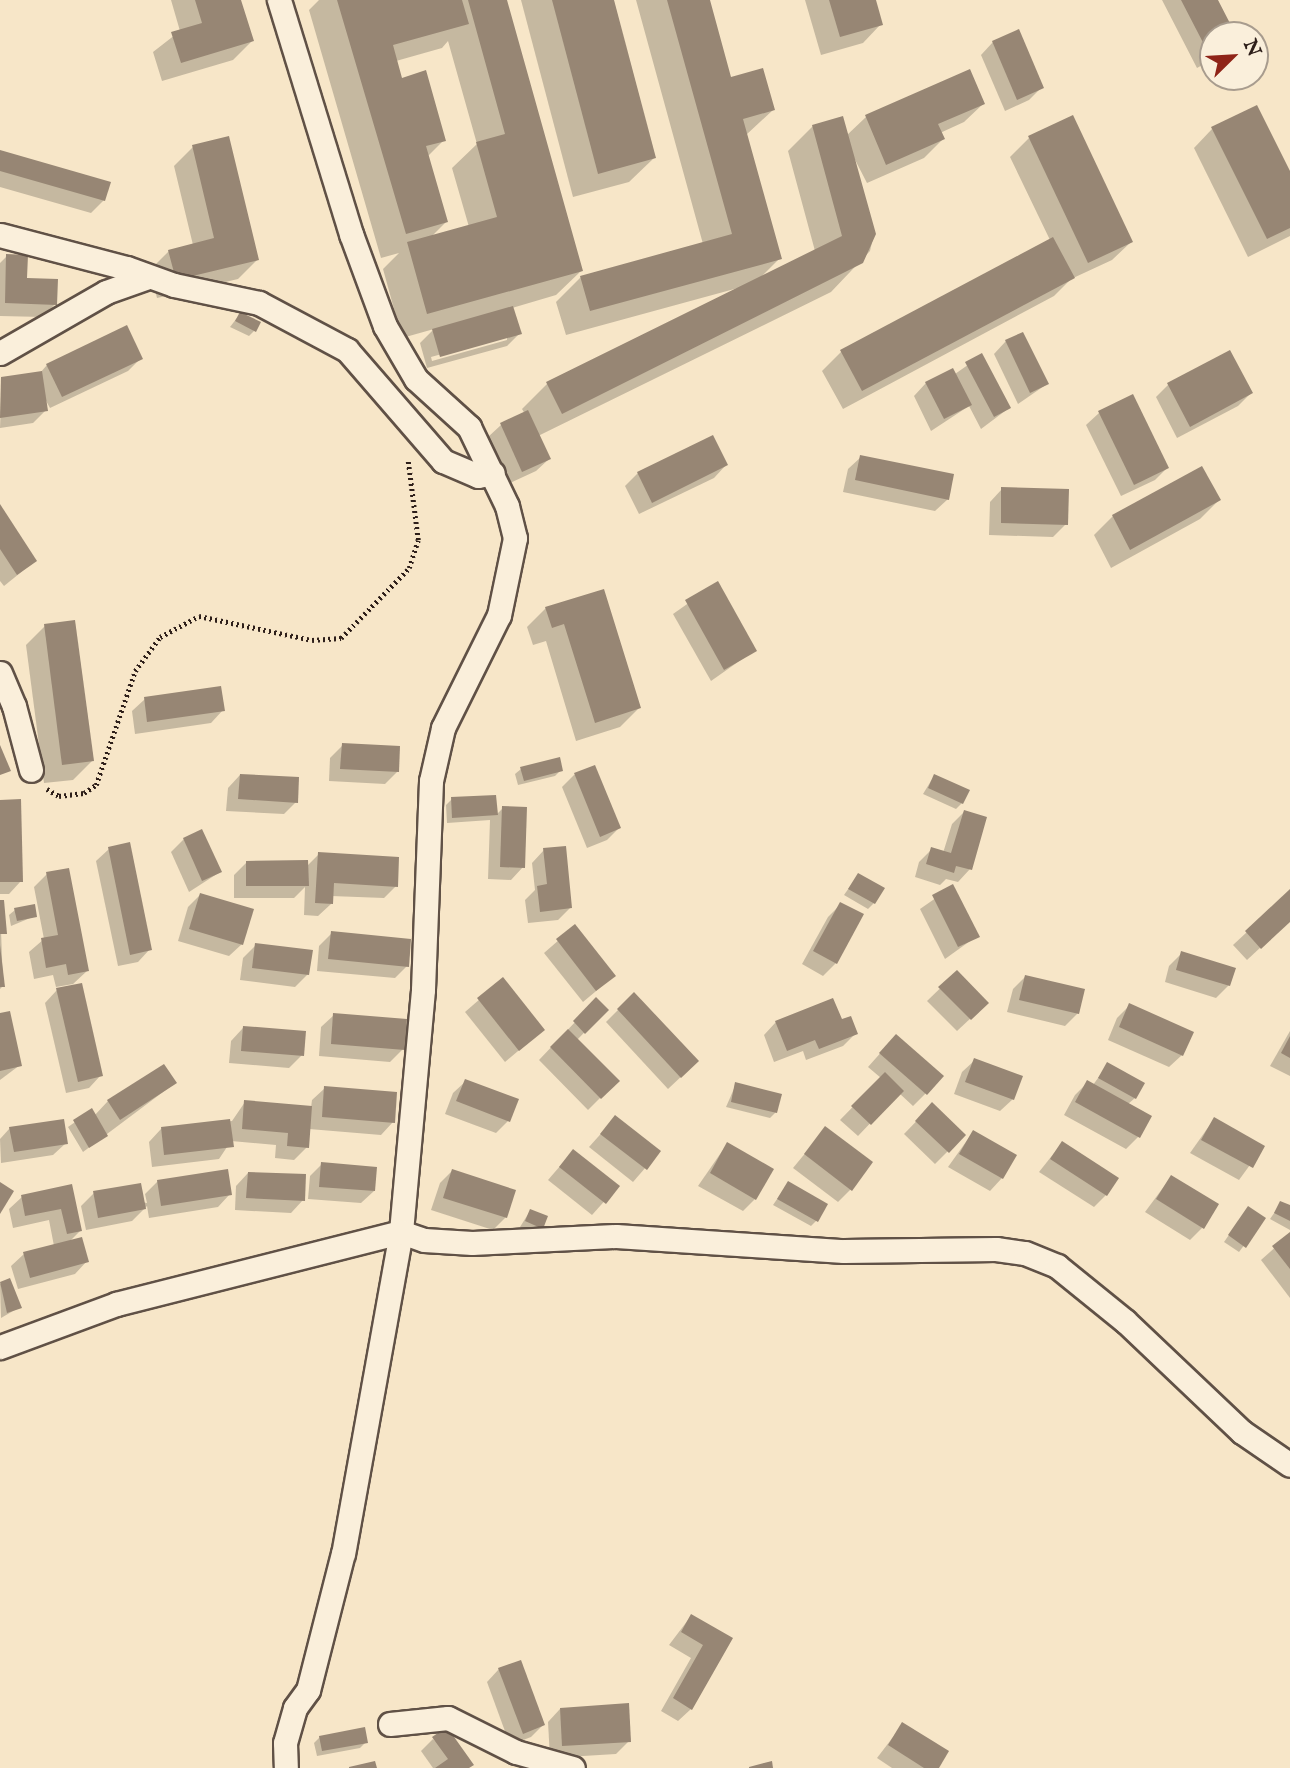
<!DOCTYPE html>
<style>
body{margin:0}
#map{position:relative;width:1290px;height:1768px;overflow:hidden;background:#f7e6c8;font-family:"IM FELL English",serif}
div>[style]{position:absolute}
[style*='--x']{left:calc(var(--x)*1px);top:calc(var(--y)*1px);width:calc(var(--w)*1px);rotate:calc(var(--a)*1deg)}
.shadow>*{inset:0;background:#0003}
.building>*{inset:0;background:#978674}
.path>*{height:4.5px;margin-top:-2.25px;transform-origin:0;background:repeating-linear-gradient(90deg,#2e1f1a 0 2px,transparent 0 5.5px)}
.roads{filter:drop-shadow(2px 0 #605146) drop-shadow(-2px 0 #605146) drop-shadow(0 2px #605146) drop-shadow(0 -2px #605146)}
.minor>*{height:23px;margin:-11.5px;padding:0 11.5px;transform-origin:11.5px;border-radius:11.5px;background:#faefdb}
span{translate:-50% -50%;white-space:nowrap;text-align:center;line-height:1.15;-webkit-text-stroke:6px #faefdb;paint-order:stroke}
.north{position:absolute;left:1199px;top:21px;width:70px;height:70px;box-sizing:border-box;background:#faefdb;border:2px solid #a89c8e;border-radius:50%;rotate:66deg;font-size:19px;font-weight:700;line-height:28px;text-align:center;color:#2e1f1a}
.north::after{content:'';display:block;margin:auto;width:24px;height:32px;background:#8f2418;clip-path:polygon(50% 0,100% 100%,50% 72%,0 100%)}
</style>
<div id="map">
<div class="shadow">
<div style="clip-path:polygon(171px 0,240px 0,252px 41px,233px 60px,162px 81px,153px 52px,180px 31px)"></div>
<div style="clip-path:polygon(evenodd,319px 0,506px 0,581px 271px,556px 295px,512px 308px,520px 333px,507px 346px,427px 368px,420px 343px,434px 329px,402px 338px,383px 269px,399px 253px,381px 258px,309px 10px,319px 0,448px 41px,477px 144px,452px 168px,469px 227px,430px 238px,446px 222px,427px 157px,444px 140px,401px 80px,396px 61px,442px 48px,448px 41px,319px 0,507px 336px,507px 340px,432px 361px,431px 357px,507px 336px)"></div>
<div style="clip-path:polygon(521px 0,613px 0,654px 158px,629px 182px,573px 197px)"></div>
<div style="clip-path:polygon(636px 0,708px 0,730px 79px,773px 110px,746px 135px,780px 258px,760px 278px,815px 251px,788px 151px,813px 126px,846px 136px,866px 117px,969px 72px,983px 104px,964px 122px,940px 133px,943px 139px,924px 158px,867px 183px,850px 150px,874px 234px,870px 251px,831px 292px,538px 436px,549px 459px,536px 471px,510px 483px,488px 437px,501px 425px,525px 414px,522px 409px,547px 384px,738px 288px,566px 335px,556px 302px,581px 277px,703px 244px)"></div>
<div style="clip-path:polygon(805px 0,874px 0,881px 24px,863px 43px,821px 55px)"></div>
<div style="clip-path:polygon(1162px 0,1216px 0,1234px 35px,1213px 35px,1213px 59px,1197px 68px)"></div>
<div style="clip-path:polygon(993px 42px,1042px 87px,1029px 100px,1005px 111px,981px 55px)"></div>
<div style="clip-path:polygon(1212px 129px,1290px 175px,1290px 236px,1248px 257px,1194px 148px)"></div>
<div style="clip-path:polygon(1029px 138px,1131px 242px,1112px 260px,1071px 279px,1054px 296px,843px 409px,822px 371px,841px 352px,1050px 240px,1010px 157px)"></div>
<div style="clip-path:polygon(193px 147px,257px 260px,238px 279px,157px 298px,150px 270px,169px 251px,193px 245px,174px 166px)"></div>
<div style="clip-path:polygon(0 152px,104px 200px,91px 213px,0 187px)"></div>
<div style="clip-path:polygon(7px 256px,25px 279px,55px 304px,43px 317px,0 316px,0 263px)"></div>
<div style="clip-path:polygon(240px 314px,254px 331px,249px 336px,230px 327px)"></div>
<div style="clip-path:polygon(1006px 341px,1047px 384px,1018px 404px,994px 354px)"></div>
<div style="clip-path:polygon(982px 355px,1009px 408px,981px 429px,969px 406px,931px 431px,914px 396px,926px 383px,955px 374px)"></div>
<div style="clip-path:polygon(141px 358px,128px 371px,50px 408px,45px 399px,46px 410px,33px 423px,0 428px,2px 378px,40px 373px,47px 365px)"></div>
<div style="clip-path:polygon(1168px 385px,1251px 393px,1238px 406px,1177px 438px,1156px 397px)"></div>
<div style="clip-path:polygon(1099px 413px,1167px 468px,1155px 480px,1121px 496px,1086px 425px)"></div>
<div style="clip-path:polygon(861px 457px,948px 499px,935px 511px,843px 492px,848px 469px)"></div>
<div style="clip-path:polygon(726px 465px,714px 478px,639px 514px,625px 486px,638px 473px)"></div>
<div style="clip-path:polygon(1201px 468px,1219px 500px,1200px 519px,1111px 568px,1094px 535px,1113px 516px)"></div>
<div style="clip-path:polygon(1002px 489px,1066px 524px,1053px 537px,989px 535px,990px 502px)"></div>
<div style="clip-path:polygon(0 507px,35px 561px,4px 586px,0 581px)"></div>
<div style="clip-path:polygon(717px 583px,755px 650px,711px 681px,673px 614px)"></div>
<div style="clip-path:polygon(602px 591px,639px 708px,620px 727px,576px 741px,546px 641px,533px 645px,527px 627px,546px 608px)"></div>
<div style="clip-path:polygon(45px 626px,92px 761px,73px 780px,44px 783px,26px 645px)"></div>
<div style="clip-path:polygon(145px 699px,223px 710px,211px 723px,135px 734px,132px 711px)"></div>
<div style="clip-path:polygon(343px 745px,398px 771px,385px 784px,329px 781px,330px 758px)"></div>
<div style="clip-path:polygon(594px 767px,619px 828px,607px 840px,587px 848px,562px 787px,574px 775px)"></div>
<div style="clip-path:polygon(521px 769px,561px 770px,555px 776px,518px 785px,515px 774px)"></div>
<div style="clip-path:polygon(240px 775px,296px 802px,284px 814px,226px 811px,228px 788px)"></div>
<div style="clip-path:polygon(934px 776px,962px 803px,956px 809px,923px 794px)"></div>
<div style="clip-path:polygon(452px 799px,496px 815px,503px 808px,523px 867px,511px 880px,488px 879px,490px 820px,447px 823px,446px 805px)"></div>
<div style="clip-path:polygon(0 802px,21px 881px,9px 894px,0 894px)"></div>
<div style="clip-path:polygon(964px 812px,970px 869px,958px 882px,946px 879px,940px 885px,915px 877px,919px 862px,932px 849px,943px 853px,952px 824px)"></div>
<div style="clip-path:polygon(184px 839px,220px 872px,189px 892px,171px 852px)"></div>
<div style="clip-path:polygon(109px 849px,150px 949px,138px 962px,118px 966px,96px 861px)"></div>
<div style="clip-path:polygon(544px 850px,570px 908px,558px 920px,528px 923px,525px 900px,535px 890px,532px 863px)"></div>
<div style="clip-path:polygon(319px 854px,396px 886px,384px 898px,331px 896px,331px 904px,318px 916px,304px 915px,305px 887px,294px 898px,234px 898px,234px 875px,247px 862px,307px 866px)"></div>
<div style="clip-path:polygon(47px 874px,87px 971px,73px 984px,56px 987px,53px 975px,34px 979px,29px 952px,44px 939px,34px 887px)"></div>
<div style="clip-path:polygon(858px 875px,874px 903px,868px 909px,844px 895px)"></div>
<div style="clip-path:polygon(953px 886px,977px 936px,945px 959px,920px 909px)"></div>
<div style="clip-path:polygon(1290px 892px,1290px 920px,1247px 960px,1233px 945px)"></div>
<div style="clip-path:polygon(200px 895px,242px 944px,229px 956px,178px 941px,188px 907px)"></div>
<div style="clip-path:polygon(0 902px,3px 986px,0 989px)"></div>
<div style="clip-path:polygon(841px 904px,836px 963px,823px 976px,802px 964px,828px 917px)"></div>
<div style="clip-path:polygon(15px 910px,35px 916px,11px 926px,9px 915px)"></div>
<div style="clip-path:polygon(575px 926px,614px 976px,583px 1002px,544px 953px)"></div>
<div style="clip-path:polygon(332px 933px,407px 966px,395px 978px,317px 971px,319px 946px)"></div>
<div style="clip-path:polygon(256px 945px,308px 974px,295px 987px,240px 980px,243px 958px)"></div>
<div style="clip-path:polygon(1182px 953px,1229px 985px,1216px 998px,1165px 982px,1169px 966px)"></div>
<div style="clip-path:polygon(957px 972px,987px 1003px,957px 1031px,927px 1001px)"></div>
<div style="clip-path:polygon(1025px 977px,1078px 1013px,1065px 1026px,1007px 1012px,1013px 989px)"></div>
<div style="clip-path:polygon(503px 979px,543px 1030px,505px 1062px,465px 1012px)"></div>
<div style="clip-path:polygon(57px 990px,101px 1075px,89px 1088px,66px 1093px,45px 1003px)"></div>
<div style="clip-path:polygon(634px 994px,685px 1073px,668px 1089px,606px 1022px)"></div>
<div style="clip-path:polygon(596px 1000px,606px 1010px,577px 1040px,617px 1081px,588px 1110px,539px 1060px)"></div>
<div style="clip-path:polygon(1130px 1005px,1182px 1055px,1169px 1067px,1108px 1040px,1117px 1018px)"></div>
<div style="clip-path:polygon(0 1015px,20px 1065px,0 1080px)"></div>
<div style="clip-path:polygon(334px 1015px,403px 1049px,390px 1062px,319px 1056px,321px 1027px)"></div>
<div style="clip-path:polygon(776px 1022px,841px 1022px,856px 1033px,843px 1046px,806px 1060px,803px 1051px,774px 1062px,764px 1035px)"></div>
<div style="clip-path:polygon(243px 1028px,302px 1055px,289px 1068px,229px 1063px,231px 1041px)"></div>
<div style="clip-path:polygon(1290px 1031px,1290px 1076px,1270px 1066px)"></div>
<div style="clip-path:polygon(884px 1049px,926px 1093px,913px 1106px,899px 1093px,858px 1136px,840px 1120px,881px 1078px,868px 1067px)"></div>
<div style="clip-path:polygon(975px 1060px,1013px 1099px,1000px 1111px,954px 1094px,962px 1072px)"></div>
<div style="clip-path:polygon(1108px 1064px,1135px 1098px,1128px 1104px,1138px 1137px,1126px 1149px,1064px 1115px,1075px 1095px,1088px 1082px,1093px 1085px)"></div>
<div style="clip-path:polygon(466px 1081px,508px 1121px,496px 1133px,445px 1114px,453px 1093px)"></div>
<div style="clip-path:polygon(175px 1083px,83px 1152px,68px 1127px,91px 1111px,94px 1116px,108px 1101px)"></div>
<div style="clip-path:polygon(736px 1084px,776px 1112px,770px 1118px,726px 1107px)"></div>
<div style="clip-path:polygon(325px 1088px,393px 1122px,381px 1135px,309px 1129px,307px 1147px,294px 1160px,275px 1158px,276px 1145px,231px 1141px,219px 1159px,152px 1167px,149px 1142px,161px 1129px,232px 1121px,245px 1102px,311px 1108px,312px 1100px)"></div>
<div style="clip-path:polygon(932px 1105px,964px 1135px,935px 1164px,904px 1134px)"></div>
<div style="clip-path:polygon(615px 1118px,659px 1152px,633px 1182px,589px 1147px)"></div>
<div style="clip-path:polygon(1214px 1119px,1263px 1147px,1239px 1180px,1190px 1153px)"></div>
<div style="clip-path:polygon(10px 1128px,66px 1143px,53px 1155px,1px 1163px,0 1139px)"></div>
<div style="clip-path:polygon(826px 1128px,851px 1189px,838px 1202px,793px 1168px)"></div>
<div style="clip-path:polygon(973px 1132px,1002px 1178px,990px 1191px,948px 1167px)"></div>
<div style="clip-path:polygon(1062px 1143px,1106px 1195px,1094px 1207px,1039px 1172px)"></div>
<div style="clip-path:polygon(727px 1144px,755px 1199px,743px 1211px,698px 1186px)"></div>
<div style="clip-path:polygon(573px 1151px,618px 1186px,592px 1215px,548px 1180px)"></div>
<div style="clip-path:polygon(322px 1164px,374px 1191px,361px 1203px,308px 1199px,310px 1176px)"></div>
<div style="clip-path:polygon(452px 1171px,506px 1217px,493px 1230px,431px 1210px,440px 1183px)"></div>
<div style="clip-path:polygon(248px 1173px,303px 1200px,291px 1213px,235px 1210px,236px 1186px)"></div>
<div style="clip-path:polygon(1171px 1177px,1202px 1228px,1190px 1240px,1145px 1212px)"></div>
<div style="clip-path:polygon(158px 1181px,230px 1194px,218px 1207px,149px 1218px,147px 1206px,132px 1221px,86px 1230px,81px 1206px,94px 1193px,147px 1203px,145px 1194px)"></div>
<div style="clip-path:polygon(788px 1183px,817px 1220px,811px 1226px,773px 1205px)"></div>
<div style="clip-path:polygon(71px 1186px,81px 1230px,69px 1242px,87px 1261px,75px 1274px,18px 1289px,11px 1266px,24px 1254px,54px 1246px,49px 1220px,13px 1228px,9px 1209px,22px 1197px)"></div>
<div style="clip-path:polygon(1281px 1203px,1290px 1207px,1290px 1230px,1270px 1219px)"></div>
<div style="clip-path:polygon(1248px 1208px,1264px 1219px,1239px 1252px,1224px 1242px)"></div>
<div style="clip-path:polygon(530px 1211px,542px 1228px,536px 1233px,520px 1227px)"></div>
<div style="clip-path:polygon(1290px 1234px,1290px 1298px,1261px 1260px)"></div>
<div style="clip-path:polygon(9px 1281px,20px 1307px,1px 1318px,0 1284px)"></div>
<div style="clip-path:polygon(691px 1616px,731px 1639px,691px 1709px,678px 1721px,661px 1711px,691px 1658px,669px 1645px)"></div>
<div style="clip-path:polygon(499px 1669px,543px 1725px,531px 1737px,510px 1745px,487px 1682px)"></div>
<div style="clip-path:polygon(560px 1709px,629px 1741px,616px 1754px,550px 1758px,548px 1722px)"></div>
<div style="clip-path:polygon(903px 1724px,937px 1768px,892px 1768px,877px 1758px)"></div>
<div style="clip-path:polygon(320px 1737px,366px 1742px,360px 1748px,317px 1756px,314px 1743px)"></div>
<div style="clip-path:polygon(433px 1739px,468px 1768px,433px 1768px,421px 1751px)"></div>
</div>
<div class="building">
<div style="clip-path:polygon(195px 0,241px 0,254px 41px,181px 63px,171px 32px,202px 23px)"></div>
<div style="clip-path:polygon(337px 0,462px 0,469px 24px,393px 45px,402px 78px,426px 70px,446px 141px,426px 146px,448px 222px,406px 234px)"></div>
<div style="clip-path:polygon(468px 0,507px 0,583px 271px,427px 314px,407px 242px,497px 217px,476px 142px,505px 134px)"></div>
<div style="clip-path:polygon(552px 0,614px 0,656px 158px,598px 174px)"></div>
<div style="clip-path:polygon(667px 0,710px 0,731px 77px,763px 68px,775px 110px,743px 119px,782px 259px,590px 311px,580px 276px,732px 234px)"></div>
<div style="clip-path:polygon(829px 0,876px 0,883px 25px,840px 37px)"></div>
<div style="clip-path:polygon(1181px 0,1218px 0,1236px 35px,1213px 35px,1210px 56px)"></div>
<div style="clip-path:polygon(1019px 29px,1044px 88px,1017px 100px,992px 41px)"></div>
<div style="clip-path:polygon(970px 69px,985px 104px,938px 124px,945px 139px,886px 165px,865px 115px)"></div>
<div style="clip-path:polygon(1257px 105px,1290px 171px,1290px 228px,1267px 239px,1211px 127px)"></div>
<div style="clip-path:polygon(1073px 115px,1133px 242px,1088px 263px,1028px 136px)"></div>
<div style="clip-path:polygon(843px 116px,876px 234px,863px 263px,562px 414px,546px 382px,842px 236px,812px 125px)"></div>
<div style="clip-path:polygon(229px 136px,259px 260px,176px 280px,168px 250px,214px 238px,192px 145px)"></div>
<div style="clip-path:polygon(0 150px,111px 182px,105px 201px,0 171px)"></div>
<div style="clip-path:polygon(1053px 237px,1075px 278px,862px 391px,840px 350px)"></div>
<div style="clip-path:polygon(6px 254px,28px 255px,27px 278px,58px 279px,57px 305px,5px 303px)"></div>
<div style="clip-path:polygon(513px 306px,522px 334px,440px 357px,432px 329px)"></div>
<div style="clip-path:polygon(240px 312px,261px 322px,256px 332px,235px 321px)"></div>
<div style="clip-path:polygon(127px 325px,143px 359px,62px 397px,46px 364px)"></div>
<div style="clip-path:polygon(1023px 332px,1049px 384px,1030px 393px,1005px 340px)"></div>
<div style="clip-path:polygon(1230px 350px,1253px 393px,1190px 427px,1167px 383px)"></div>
<div style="clip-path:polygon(982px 353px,1011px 408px,994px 417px,965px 362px)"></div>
<div style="clip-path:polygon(953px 368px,972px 405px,944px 419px,925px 382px)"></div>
<div style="clip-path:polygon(42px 371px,48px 411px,0 418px,1px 377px)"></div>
<div style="clip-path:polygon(1133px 394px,1169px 468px,1134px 485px,1098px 411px)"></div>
<div style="clip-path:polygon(528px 410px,551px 459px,522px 472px,500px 423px)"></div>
<div style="clip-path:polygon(713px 435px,728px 465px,652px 503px,637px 472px)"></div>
<div style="clip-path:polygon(860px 455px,954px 474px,949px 500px,855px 480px)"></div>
<div style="clip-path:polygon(1202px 466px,1221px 500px,1130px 550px,1112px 515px)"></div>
<div style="clip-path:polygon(1001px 487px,1069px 489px,1068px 525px,1001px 523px)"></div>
<div style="clip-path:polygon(0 504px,37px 561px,17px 575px,0 549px)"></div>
<div style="clip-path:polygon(718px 581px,757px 651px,724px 670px,685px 600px)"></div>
<div style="clip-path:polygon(604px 589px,641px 708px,595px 723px,564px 624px,552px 628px,545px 607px)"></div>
<div style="clip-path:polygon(75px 620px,94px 761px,62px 765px,44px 624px)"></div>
<div style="clip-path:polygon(221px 686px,225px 711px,147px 722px,144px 697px)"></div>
<div style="clip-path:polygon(342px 743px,400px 746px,399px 772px,340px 769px)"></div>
<div style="clip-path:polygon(0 745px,11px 771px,0 775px)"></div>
<div style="clip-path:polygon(560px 757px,563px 771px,524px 781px,520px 767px)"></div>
<div style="clip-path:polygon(595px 765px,621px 828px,600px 837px,574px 773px)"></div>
<div style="clip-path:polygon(240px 774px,299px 777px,298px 803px,238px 799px)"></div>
<div style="clip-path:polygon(934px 774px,970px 790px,963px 804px,928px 788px)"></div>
<div style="clip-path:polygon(496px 795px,498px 815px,452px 818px,451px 797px)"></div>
<div style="clip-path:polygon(21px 799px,23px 882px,0 882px,0 800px)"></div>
<div style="clip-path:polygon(502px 806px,527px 807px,525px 868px,500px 867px)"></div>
<div style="clip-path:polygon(964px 810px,987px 817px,972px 870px,956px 866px,954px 873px,926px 864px,931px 847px,951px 853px)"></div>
<div style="clip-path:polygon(202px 829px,222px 872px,202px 881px,183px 838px)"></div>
<div style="clip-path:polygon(130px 842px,152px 950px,130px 955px,108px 847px)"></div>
<div style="clip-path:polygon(566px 846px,572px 908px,540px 912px,537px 886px,547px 884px,543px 848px)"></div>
<div style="clip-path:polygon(318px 852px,399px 857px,398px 887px,334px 883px,333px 904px,315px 903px)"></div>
<div style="clip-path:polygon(308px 860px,309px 886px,246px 886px,246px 861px)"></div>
<div style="clip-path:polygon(69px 868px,89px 971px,68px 975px,66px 964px,46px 968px,41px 938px,58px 935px,46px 872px)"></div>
<div style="clip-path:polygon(858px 873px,885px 888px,875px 904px,848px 889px)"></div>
<div style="clip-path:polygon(953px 884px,980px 937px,958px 947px,932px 895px)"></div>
<div style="clip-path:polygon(1290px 889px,1290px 922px,1261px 949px,1245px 931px)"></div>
<div style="clip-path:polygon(200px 893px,254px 909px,243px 945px,189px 929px)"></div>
<div style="clip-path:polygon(0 900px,4px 900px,7px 934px,0 934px)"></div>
<div style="clip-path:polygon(840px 902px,864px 914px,837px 964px,813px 951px)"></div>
<div style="clip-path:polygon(35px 904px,37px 917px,17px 921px,14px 908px)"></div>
<div style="clip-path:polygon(575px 924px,616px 976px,596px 991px,556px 939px)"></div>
<div style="clip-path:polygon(331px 931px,411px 939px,409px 967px,328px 959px)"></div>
<div style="clip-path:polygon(255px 943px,313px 950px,309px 975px,252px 968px)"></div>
<div style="clip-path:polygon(0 945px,5px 987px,0 987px)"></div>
<div style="clip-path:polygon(1181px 951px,1236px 968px,1230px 986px,1176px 970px)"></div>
<div style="clip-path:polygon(957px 970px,989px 1003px,971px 1020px,938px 987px)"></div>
<div style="clip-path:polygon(1025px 975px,1085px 989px,1079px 1014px,1019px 1000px)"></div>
<div style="clip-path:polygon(503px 977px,545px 1030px,519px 1051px,477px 998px)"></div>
<div style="clip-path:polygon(82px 983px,103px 1076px,78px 1082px,56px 988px)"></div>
<div style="clip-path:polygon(634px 992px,699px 1061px,681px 1078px,617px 1009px)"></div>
<div style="clip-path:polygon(596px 997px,609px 1010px,585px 1034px,573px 1021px)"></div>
<div style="clip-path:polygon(833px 998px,842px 1019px,851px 1016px,858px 1034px,819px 1049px,815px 1040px,787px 1051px,775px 1021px)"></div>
<div style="clip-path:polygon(1129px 1003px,1194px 1032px,1183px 1056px,1119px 1027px)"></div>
<div style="clip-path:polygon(10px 1011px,22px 1066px,0 1071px,0 1013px)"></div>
<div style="clip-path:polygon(333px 1013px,407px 1019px,405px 1050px,331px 1044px)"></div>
<div style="clip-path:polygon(243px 1026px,306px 1031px,304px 1056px,241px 1051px)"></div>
<div style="clip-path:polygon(568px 1029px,620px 1081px,601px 1099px,550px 1047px)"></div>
<div style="clip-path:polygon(896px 1034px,944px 1076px,927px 1095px,879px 1053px)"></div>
<div style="clip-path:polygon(1290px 1036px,1290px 1058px,1281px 1053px)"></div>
<div style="clip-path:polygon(974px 1058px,1023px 1076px,1014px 1100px,965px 1082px)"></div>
<div style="clip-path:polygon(1107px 1062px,1145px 1083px,1136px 1099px,1098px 1078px)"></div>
<div style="clip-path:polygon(164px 1064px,177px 1083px,120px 1120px,107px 1100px)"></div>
<div style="clip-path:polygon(885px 1072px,904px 1091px,871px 1125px,851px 1106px)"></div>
<div style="clip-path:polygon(465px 1079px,519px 1099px,510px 1122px,456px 1101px)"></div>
<div style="clip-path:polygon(1087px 1080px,1152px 1116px,1140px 1138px,1075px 1102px)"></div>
<div style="clip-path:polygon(735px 1082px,782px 1094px,777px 1113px,731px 1102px)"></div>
<div style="clip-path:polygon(324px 1086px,397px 1092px,395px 1123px,322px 1117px)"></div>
<div style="clip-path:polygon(244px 1100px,312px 1106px,309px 1148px,287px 1146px,288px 1133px,242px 1129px)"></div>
<div style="clip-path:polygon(932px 1102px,966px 1135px,949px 1153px,915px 1121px)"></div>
<div style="clip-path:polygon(92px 1108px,108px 1136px,89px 1148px,73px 1120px)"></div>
<div style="clip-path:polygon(615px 1115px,661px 1151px,647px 1170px,600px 1134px)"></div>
<div style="clip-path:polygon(1214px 1117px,1265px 1146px,1253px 1168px,1201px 1140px)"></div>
<div style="clip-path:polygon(64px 1119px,68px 1144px,14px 1152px,9px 1127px)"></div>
<div style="clip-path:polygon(230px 1119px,234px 1147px,164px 1155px,161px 1127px)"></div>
<div style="clip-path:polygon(825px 1126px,873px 1162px,852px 1191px,804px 1154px)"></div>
<div style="clip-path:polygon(973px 1130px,1017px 1155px,1003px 1179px,959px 1154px)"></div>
<div style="clip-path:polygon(1062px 1141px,1119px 1178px,1107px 1196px,1050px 1159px)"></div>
<div style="clip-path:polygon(727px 1142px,774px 1169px,756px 1200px,710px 1173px)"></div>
<div style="clip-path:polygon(573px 1149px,620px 1186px,606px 1204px,559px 1167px)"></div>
<div style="clip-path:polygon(321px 1162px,377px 1167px,375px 1191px,319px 1187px)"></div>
<div style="clip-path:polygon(228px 1169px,232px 1195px,161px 1206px,157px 1180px)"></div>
<div style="clip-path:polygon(452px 1169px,516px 1190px,507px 1218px,443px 1198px)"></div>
<div style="clip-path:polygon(248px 1172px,306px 1174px,305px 1201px,246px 1198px)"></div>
<div style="clip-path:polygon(1171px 1175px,1219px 1204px,1204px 1229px,1156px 1199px)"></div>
<div style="clip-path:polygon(788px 1181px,828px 1204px,818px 1222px,777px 1199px)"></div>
<div style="clip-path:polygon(0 1182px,14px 1191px,0 1214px)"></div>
<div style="clip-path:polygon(141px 1183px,146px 1209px,98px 1218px,93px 1191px)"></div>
<div style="clip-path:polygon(72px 1184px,82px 1231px,67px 1234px,61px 1209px,25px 1216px,21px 1195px)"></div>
<div style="clip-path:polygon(1280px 1201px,1290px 1205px,1290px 1221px,1274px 1213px)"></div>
<div style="clip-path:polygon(1248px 1206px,1266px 1218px,1246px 1248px,1228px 1235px)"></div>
<div style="clip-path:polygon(530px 1209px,548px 1216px,543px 1229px,525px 1221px)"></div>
<div style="clip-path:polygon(1290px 1232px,1290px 1269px,1272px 1246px)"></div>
<div style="clip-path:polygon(82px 1237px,89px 1262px,30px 1278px,23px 1252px)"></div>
<div style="clip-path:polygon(10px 1278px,22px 1308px,7px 1313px,0 1282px)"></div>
<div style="clip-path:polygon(691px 1614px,733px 1638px,692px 1710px,673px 1698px,703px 1645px,681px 1632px)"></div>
<div style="clip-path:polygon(521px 1660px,545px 1725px,523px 1734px,498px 1668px)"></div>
<div style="clip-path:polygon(629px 1703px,631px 1742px,562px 1746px,560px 1708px)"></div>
<div style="clip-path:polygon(902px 1722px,949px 1751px,939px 1768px,924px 1768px,888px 1745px)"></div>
<div style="clip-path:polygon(365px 1727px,368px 1743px,322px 1751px,319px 1736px)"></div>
<div style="clip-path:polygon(447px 1727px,474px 1765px,469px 1768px,435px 1768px,448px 1759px,432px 1737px)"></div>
<div style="clip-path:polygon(375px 1761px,377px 1768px,349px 1768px,349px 1767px)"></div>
<div style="clip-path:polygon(772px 1761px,773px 1768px,749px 1768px,749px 1767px)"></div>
</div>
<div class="path">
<div style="--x:47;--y:789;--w:14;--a:30"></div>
<div style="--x:59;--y:796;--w:25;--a:-7"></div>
<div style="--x:84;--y:793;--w:14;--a:-34"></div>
<div style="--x:96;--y:785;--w:120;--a:-71.1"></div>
<div style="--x:135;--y:671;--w:42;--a:-53.7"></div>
<div style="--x:160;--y:637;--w:44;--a:-28.3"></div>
<div style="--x:199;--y:616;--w:116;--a:12"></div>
<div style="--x:312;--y:640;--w:29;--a:-4"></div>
<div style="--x:341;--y:638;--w:98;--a:-45.8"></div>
<div style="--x:409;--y:568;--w:29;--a:-72"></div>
<div style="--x:418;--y:540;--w:80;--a:-97.2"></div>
</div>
<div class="roads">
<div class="minor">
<div style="--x:279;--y:0;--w:245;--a:72.9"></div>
<div style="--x:351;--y:234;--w:98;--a:69.7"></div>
<div style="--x:385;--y:326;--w:61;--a:59.7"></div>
<div style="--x:416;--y:379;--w:72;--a:42.2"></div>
<div style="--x:469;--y:427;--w:88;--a:64.3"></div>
<div style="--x:507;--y:506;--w:33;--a:76"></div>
<div style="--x:515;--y:538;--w:79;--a:101.7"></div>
<div style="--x:499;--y:615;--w:126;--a:116.4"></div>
<div style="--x:443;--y:728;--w:54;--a:102.8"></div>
<div style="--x:431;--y:781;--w:209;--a:92.2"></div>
<div style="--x:423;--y:990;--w:243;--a:95.2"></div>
<div style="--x:401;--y:1232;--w:326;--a:100.2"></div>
<div style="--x:343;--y:1553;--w:141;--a:104.3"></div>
<div style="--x:308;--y:1690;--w:22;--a:126"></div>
<div style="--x:295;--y:1708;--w:36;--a:106"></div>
<div style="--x:285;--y:1743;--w:25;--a:88"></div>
<div style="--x:0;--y:235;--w:131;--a:14.6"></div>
<div style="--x:127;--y:268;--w:50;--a:19.9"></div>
<div style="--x:174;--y:285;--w:87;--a:12"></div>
<div style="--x:259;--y:303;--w:100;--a:28.1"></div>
<div style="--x:347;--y:350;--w:147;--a:49.1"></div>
<div style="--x:443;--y:461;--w:38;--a:23"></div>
<div style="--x:478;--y:476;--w:15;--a:-11"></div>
<div style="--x:0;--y:353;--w:122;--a:-29.9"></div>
<div style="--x:106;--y:292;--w:45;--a:-19.7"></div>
<div style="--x:0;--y:673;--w:36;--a:67"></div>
<div style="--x:14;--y:706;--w:66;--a:75.1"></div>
<div style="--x:0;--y:1347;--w:124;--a:-20.3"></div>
<div style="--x:116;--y:1304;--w:294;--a:-14.2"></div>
<div style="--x:401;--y:1232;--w:24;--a:19"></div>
<div style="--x:424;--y:1240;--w:48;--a:3.6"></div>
<div style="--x:472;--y:1243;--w:144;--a:-2.8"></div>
<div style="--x:616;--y:1236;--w:228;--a:3.8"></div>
<div style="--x:844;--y:1251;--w:152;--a:-0.8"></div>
<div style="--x:996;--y:1249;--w:29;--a:8"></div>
<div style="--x:1025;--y:1253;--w:35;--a:22"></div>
<div style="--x:1057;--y:1266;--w:87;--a:39"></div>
<div style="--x:1125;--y:1321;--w:161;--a:43.5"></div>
<div style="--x:1242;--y:1432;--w:58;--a:34.5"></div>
<div style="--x:390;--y:1724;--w:58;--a:-5.9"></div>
<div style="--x:448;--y:1718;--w:76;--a:26.6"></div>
<div style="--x:516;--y:1752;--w:59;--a:15.7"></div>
</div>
</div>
<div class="north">N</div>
</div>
